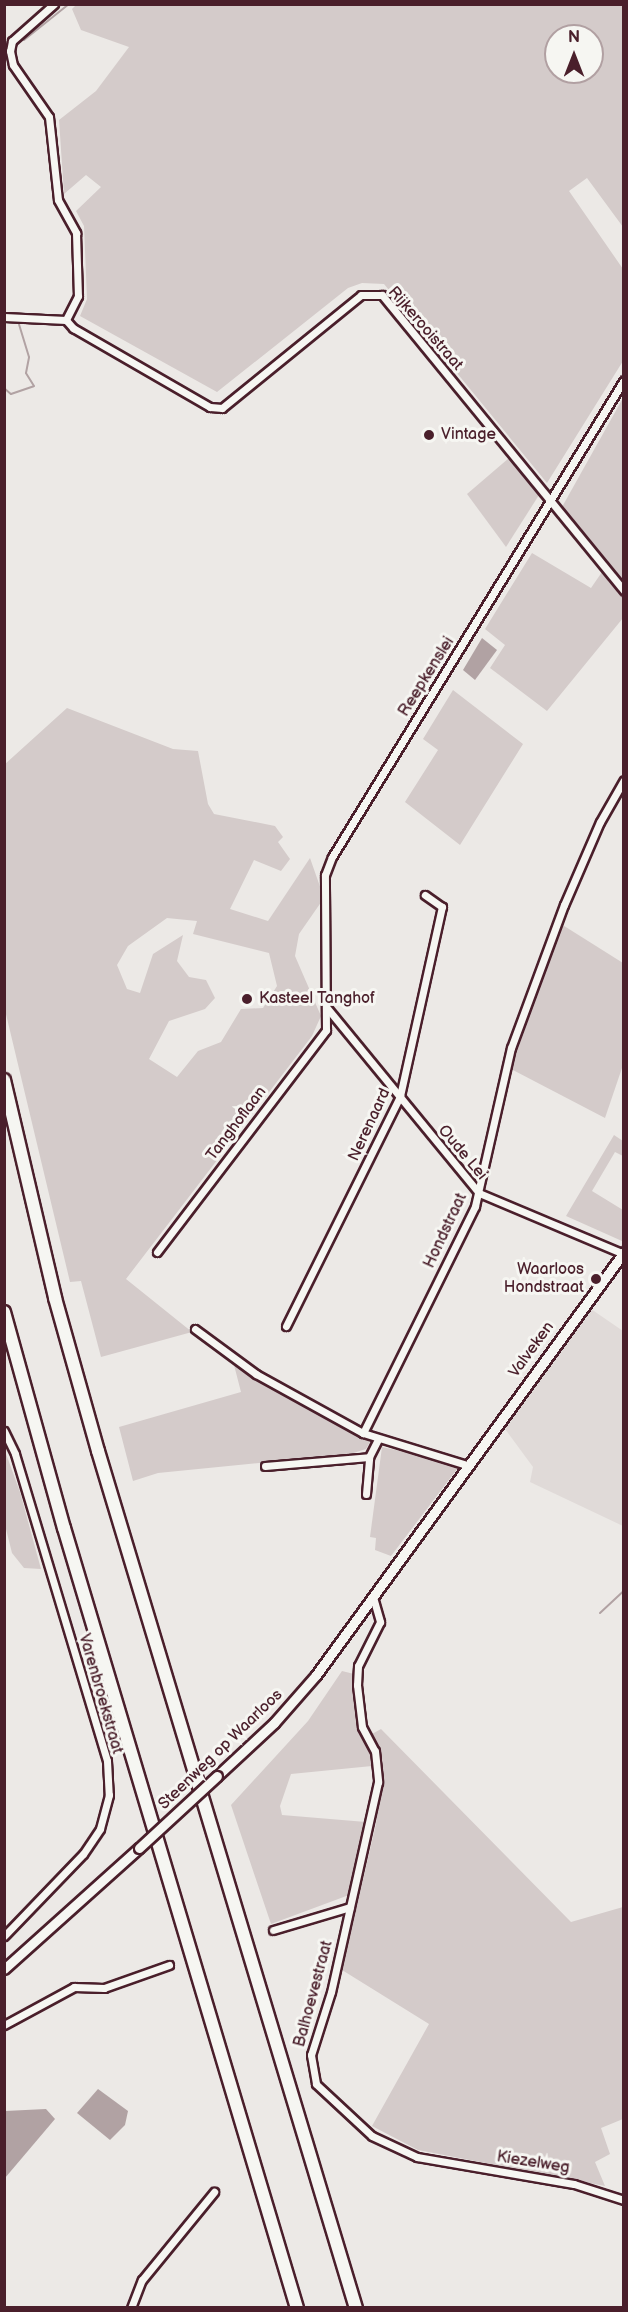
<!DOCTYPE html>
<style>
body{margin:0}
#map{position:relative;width:628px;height:2312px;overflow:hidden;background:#ece9e6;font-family:"Balsamiq Sans",sans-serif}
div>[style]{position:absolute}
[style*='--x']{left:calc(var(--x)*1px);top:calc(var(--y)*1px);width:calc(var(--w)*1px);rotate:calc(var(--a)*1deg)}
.built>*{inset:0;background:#e0dad8}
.green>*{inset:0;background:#d4cbca}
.water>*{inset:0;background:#b1a2a3}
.stream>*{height:2px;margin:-1px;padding:0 1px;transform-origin:1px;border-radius:1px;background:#b1a2a3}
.roads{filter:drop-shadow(2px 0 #4a1f2b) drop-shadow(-2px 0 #4a1f2b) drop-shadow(0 2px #4a1f2b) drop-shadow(0 -2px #4a1f2b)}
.minor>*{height:7px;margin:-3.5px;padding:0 3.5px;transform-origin:3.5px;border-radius:3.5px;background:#f6f6f2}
.tertiary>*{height:9px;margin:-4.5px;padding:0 4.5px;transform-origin:4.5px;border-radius:4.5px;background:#f6f6f2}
.motorway>*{height:12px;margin:-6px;padding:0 6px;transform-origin:6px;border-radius:6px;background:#f6f6f2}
.bridges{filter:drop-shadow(2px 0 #4a1f2b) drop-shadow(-2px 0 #4a1f2b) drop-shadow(0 2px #4a1f2b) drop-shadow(0 -2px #4a1f2b)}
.tertiary-bridge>*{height:9px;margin:-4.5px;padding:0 4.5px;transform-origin:4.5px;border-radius:4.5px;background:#f6f6f2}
.dots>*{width:16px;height:16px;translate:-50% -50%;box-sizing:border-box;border:3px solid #f6f6f2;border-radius:50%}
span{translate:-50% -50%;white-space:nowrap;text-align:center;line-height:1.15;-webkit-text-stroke:6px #f6f6f2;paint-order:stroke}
.street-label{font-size:16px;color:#4a1f2b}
.poi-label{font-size:16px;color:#4a1f2b}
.left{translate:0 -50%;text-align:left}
.right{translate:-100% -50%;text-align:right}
.frame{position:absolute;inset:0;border:6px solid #4a1f2b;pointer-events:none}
.north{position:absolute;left:544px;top:24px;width:60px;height:60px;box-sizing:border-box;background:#f6f6f2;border:2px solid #b1a0a2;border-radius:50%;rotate:0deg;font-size:16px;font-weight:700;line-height:24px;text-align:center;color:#4a1f2b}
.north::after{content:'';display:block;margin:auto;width:21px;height:27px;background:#4a1f2b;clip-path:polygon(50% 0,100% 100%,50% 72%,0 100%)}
</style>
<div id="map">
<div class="built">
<div style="clip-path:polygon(591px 1309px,623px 1331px,623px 1526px,530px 1482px,533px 1467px,505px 1429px)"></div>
</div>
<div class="green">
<div style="clip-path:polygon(evenodd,76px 5px,623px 5px,623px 227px,587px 178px,569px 191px,623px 269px,623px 361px,547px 483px,384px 284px,362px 283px,348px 288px,217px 392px,80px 316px,87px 299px,84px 226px,76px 211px,101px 187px,86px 175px,64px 194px,59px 120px,96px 91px,129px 47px,81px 30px,72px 9px,76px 5px,556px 36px,592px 36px,592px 72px,556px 72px,556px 36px)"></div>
<div style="clip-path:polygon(623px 398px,623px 585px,562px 507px)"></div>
<div style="clip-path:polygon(509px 458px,539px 495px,506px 547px,467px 494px)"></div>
<div style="clip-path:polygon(532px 553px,591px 588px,602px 572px,623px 598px,623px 618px,547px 711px,490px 668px,505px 645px,485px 629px)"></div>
<div style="clip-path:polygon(453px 690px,523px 744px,460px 845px,405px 802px,438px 750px,423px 739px)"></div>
<div style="clip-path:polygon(evenodd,67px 708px,173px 749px,198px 751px,208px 804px,214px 814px,275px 826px,283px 837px,278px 842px,290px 859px,281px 871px,254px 860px,230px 909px,268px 921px,310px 858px,324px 898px,299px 934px,295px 956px,321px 1016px,312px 1036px,126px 1279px,192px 1332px,101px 1357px,81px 1281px,70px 1282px,5px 1010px,4px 765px,67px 708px,167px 918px,197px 921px,193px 934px,269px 953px,277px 986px,263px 1008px,241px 1009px,221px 1042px,198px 1051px,177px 1077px,149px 1059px,169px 1021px,205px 1009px,215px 998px,206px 980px,189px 977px,177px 961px,183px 935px,153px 954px,140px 993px,127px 989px,117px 965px,128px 946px,167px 918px)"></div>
<div style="clip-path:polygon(561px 924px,623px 963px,623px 1065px,605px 1118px,511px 1069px)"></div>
<div style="clip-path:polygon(614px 1135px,623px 1141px,623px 1156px,615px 1152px,592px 1191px,623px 1210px,622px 1241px,566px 1216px)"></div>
<div style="clip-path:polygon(234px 1365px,370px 1442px,366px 1449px,350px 1454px,158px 1473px,133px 1481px,119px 1427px,241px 1392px)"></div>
<div style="clip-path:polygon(382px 1447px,450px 1462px,458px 1468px,391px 1556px,375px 1550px,376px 1538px,370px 1537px)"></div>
<div style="clip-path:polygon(5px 1451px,20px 1492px,41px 1569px,24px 1568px,12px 1553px,5px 1525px)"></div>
<div style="clip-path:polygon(342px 1671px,354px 1674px,357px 1719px,371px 1752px,372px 1766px,291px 1774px,280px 1806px,282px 1815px,366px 1822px,349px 1895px,271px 1924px,231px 1805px,308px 1721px)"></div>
<div style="clip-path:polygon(381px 1729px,571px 1922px,623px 1907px,623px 2119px,601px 2128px,610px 2154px,595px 2162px,605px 2186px,418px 2150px,372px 2126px,429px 2024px,342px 1970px,376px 1824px,383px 1761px,372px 1734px)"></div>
</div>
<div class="water">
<div style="clip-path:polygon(482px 638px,497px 650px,475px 680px,463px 670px)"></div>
<div style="clip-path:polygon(98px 2089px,128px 2111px,125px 2125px,110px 2140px,77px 2113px)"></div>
<div style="clip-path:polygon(46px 2109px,55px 2119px,5px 2178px,5px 2111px)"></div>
</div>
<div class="stream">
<div style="--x:24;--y:40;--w:58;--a:-38.7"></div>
<div style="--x:4;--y:388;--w:9;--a:41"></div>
<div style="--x:11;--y:394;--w:24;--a:-19"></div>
<div style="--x:34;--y:386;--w:15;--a:-122"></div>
<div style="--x:26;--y:373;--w:16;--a:-79"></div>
<div style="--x:29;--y:357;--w:34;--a:-107"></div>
<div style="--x:600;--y:1613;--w:33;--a:-43"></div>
</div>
<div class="roads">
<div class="minor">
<div style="--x:54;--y:4;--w:56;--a:138.6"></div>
<div style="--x:12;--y:41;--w:10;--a:101"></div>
<div style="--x:10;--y:51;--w:14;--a:78"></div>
<div style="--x:13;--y:65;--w:63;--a:55.3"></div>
<div style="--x:49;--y:117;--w:83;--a:83.8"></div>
<div style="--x:58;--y:200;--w:38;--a:61"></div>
<div style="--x:76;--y:233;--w:63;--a:88.2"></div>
<div style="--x:78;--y:296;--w:27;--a:117"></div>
<div style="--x:4;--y:317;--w:62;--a:2.8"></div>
<div style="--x:66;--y:320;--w:11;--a:49"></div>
<div style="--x:73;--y:328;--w:158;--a:30"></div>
<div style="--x:210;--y:407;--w:12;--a:5"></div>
<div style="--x:222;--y:408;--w:179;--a:-39.1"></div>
<div style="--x:361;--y:295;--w:21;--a:0"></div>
<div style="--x:382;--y:295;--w:382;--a:50.7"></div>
<div style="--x:327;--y:1008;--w:239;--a:50.6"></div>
<div style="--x:479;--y:1193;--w:155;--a:22.8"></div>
<div style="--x:157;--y:1252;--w:279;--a:-52.7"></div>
<div style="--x:326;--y:1030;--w:155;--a:-90.4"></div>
<div style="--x:325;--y:875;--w:19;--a:-69"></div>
<div style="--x:332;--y:857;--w:559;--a:-58.53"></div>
<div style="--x:286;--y:1326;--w:257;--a:-63.6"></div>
<div style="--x:400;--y:1096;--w:194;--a:-77.5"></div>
<div style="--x:442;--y:907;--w:21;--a:-145"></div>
<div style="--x:195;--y:1329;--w:76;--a:36.4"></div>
<div style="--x:256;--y:1374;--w:122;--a:28.9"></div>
<div style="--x:363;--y:1433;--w:109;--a:17.1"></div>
<div style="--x:4;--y:1431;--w:25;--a:64"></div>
<div style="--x:15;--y:1454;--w:320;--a:73.3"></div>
<div style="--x:107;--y:1761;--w:34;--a:87"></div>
<div style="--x:109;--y:1795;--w:35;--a:105"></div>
<div style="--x:100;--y:1829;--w:30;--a:124"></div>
<div style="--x:83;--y:1854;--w:114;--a:133.9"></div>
<div style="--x:363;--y:1433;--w:253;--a:-63.7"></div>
<div style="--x:475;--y:1206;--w:162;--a:-77.2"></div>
<div style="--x:511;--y:1048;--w:153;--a:-69.7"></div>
<div style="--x:564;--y:905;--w:90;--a:-66.6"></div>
<div style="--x:600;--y:822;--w:48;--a:-60.3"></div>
<div style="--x:265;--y:1466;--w:104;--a:-4.9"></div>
<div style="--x:369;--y:1457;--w:20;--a:-63"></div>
<div style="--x:366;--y:1494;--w:37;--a:-85"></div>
<div style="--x:373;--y:1597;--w:26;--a:74"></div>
<div style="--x:380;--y:1622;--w:49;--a:116.6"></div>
<div style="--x:358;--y:1666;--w:19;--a:93"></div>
<div style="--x:357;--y:1685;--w:42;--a:83.2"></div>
<div style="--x:362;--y:1727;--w:27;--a:62"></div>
<div style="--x:375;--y:1751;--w:31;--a:84"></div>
<div style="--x:378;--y:1782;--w:215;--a:102.6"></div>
<div style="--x:331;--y:1992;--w:66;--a:107.6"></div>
<div style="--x:311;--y:2055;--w:29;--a:80"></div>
<div style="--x:316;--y:2084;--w:76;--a:42.9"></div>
<div style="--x:372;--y:2136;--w:50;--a:25"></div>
<div style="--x:417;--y:2157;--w:159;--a:9.8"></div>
<div style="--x:574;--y:2184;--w:52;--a:17.7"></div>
<div style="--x:273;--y:1930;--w:80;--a:-16.6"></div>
<div style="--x:4;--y:2025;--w:80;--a:-28.5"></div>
<div style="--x:74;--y:1987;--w:30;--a:2"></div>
<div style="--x:104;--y:1988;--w:69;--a:-19.5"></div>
<div style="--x:131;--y:2308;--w:30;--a:-69"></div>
<div style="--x:142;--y:2280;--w:114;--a:-50.7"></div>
</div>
<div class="tertiary">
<div style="--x:217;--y:1776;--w:78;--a:-42.9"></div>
<div style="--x:274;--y:1723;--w:64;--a:-48.8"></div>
<div style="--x:316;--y:1675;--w:523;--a:-53.94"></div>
<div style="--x:4;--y:1969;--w:181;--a:-41.9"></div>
</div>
<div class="motorway">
<div style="--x:4;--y:1080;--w:224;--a:76.8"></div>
<div style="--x:55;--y:1298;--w:159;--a:74.3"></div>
<div style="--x:98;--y:1451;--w:895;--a:73.25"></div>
<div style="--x:4;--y:1312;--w:224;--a:74.5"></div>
<div style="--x:64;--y:1528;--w:814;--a:73.37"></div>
</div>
</div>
<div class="bridges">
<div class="tertiary-bridge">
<div style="--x:139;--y:1848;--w:106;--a:-42.7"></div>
</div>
</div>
<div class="dots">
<div style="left:429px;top:435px;background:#4a1f2b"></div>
<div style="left:247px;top:999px;background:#4a1f2b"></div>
<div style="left:596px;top:1279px;background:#4a1f2b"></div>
</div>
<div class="street-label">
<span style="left:425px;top:329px;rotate:49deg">Rijkerooistraat</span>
<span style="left:427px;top:677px;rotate:-58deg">Reepkenslei</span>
<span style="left:237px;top:1124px;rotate:-53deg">Tanghoflaan</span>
<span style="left:370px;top:1125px;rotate:-65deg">Nerenaard</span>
<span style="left:462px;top:1153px;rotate:50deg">Oude Lei</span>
<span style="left:446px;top:1231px;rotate:-65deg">Hondstraat</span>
<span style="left:532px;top:1350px;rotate:-54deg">Valveken</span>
<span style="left:100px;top:1694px;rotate:74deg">Varenbroekstraat</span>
<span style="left:221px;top:1750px;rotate:-44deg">Steenweg op Waarloos</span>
<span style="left:314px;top:1994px;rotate:-75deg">Balhoevestraat</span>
<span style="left:533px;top:2163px;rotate:9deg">Kiezelweg</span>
</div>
<div class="poi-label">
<span class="left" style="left:441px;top:435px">Vintage</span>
<span class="left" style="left:259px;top:999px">Kasteel Tanghof</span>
<span class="right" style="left:584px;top:1279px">Waarloos<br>Hondstraat</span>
</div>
<div class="frame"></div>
<div class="north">N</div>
</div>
